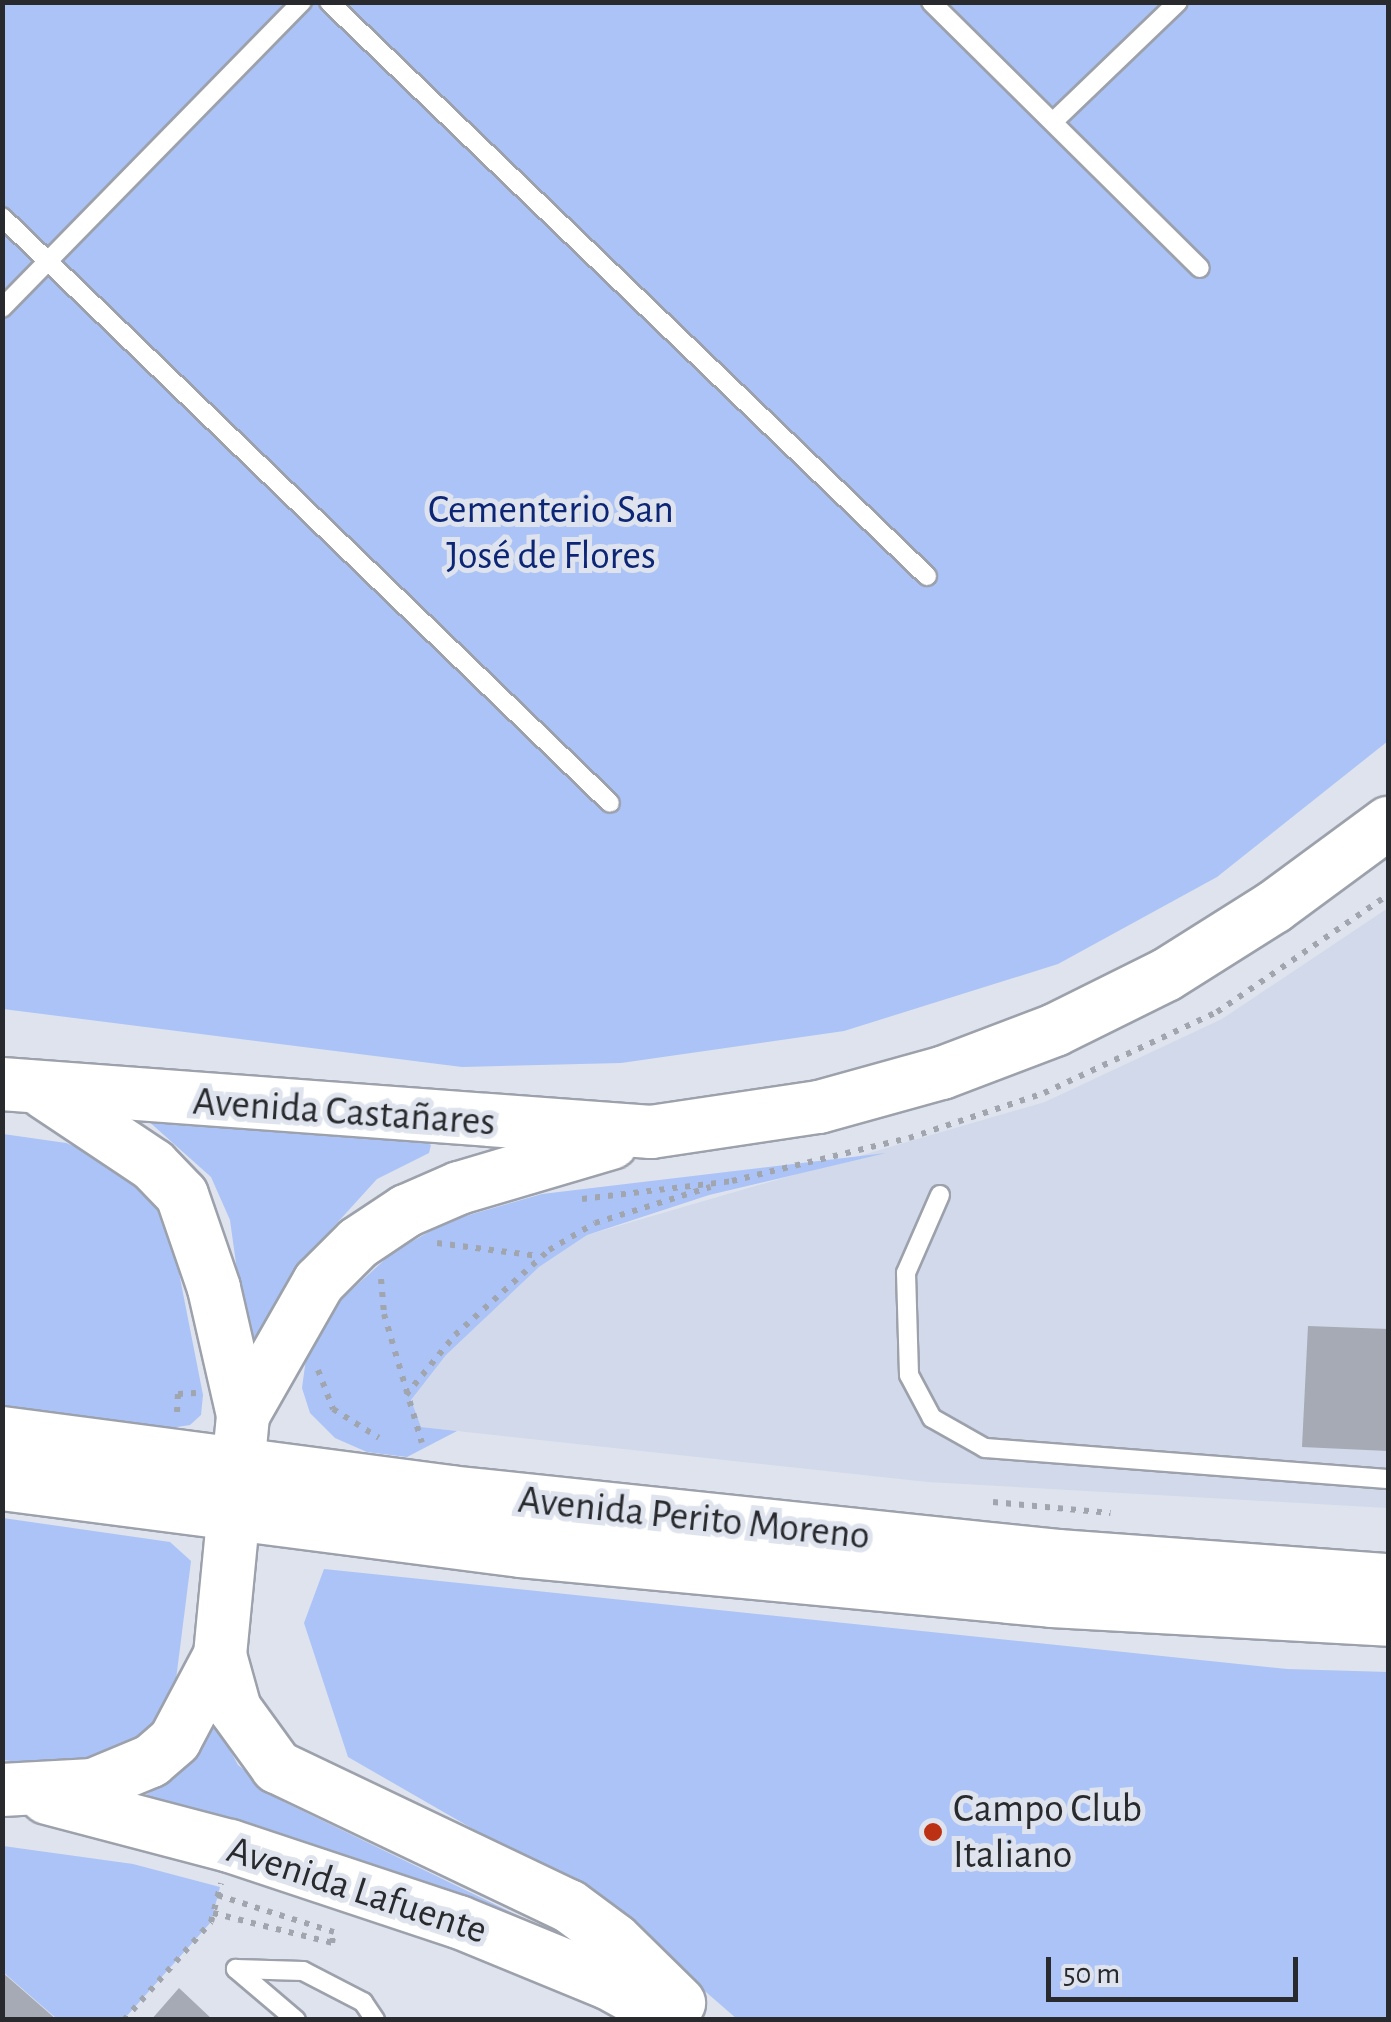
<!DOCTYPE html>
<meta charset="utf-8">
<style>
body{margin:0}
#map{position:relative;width:1391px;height:2022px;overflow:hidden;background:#dee3ed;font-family:"Alegreya Sans",sans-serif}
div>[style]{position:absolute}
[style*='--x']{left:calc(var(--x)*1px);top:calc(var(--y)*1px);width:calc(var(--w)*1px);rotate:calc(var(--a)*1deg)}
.built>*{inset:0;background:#d1d9ea}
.green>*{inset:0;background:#abc3f6}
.building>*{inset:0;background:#a5aab4}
.path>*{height:6px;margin-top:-3px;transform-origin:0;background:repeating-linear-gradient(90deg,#a1a5ad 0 5px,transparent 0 13px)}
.roads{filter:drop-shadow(2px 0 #9ca1ab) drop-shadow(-2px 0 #9ca1ab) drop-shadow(0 2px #9ca1ab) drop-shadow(0 -2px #9ca1ab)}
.lane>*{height:18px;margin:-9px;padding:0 9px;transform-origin:9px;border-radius:9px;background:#fff}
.secondary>*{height:52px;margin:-26px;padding:0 26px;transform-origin:26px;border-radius:26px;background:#fff}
.dots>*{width:28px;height:28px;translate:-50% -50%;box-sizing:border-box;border:5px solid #dee3ed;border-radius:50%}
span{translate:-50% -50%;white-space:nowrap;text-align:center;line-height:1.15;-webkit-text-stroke:10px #dee3ed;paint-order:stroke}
.park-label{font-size:40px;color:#0c2575}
.street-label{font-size:40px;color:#282a2e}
.poi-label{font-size:40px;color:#282a2e}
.left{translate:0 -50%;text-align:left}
.frame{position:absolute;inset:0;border:5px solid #282a2e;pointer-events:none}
.scale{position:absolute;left:1046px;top:1957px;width:252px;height:45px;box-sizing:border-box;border:5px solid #282a2e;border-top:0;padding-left:12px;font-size:30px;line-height:35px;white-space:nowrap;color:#282a2e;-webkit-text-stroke:8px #dee3ed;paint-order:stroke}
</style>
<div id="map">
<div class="built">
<div style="clip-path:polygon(1388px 908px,1388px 1508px,928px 1482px,421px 1427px,411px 1400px,446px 1355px,539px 1267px,587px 1235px,1045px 1102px,1222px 1019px)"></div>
</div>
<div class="green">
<div style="clip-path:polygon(3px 3px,1388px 3px,1388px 741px,1217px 877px,1058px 964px,844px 1031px,621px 1063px,462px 1067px,3px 1009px)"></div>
<div style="clip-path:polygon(146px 1119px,424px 1141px,431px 1145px,429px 1153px,377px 1179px,327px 1234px,256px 1350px,248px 1350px,230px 1220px,211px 1177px)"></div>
<div style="clip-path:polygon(3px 1134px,66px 1143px,126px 1168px,168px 1217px,203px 1395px,201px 1415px,190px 1425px,171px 1428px,3px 1407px)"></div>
<div style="clip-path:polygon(886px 1153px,709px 1195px,587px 1235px,539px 1267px,446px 1355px,411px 1400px,421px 1427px,457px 1431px,407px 1457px,367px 1452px,335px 1438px,310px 1413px,302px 1388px,307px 1351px,334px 1306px,392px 1253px,448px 1221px,542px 1194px)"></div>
<div style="clip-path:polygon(3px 1518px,170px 1542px,191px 1561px,172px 1711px,123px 1760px,50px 1766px,3px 1760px)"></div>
<div style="clip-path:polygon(324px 1569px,1287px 1669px,1388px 1672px,1388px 2019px,737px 2019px,607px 1906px,348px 1757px,304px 1623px)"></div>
<div style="clip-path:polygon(212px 1717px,238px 1765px,284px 1802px,554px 1933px,128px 1808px,175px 1774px)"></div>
<div style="clip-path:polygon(3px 1846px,133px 1864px,220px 1887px,211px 1922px,124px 2019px,57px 2019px,3px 1972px)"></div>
</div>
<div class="building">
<div style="clip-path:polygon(1308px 1326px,1388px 1329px,1388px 1451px,1302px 1447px)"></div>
<div style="clip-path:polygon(2px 1972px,57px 2020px,2px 2020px)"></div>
<div style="clip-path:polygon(179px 1988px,213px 2020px,151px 2020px)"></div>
</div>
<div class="path">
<div style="--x:582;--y:1199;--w:151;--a:-6.8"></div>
<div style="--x:732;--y:1181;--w:182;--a:-13.7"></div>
<div style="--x:909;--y:1138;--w:142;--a:-18.4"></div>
<div style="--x:1044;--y:1093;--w:191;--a:-25.1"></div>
<div style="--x:1217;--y:1012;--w:207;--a:-34.4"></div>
<div style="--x:437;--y:1243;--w:102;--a:7.3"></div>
<div style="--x:381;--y:1279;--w:35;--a:85"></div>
<div style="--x:384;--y:1314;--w:134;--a:73.6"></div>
<div style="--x:318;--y:1370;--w:42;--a:69"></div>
<div style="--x:333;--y:1409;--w:54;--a:32.2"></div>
<div style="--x:406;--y:1395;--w:77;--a:-50.8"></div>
<div style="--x:455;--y:1335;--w:127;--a:-42.1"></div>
<div style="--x:549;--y:1250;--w:53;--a:-30.4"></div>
<div style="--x:595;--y:1223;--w:121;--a:-17.4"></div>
<div style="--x:177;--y:1412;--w:18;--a:-87"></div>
<div style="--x:178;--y:1394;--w:18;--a:-3"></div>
<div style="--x:993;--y:1502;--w:118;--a:5.4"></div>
<div style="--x:213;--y:1913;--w:123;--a:14.1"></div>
<div style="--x:332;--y:1943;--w:11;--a:-80"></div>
<div style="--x:334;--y:1932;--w:123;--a:-162.5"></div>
<div style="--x:124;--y:2020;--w:131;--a:-48.4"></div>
<div style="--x:211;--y:1922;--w:40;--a:-75.6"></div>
</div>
<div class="roads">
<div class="lane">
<div style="--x:329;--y:2;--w:829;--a:43.83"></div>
<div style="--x:931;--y:2;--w:378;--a:44.7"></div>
<div style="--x:1055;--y:120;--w:170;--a:-43.8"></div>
<div style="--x:2;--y:217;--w:844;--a:43.94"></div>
<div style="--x:2;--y:308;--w:429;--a:-45.6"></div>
<div style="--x:940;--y:1195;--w:85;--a:113.6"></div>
<div style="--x:906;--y:1273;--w:102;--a:88.3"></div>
<div style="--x:909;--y:1375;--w:49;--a:61.9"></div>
<div style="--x:932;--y:1418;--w:61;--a:29.5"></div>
<div style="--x:985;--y:1448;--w:404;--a:4.4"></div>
<div style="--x:296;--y:2020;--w:79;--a:-139.6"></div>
<div style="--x:236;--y:1969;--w:67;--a:1.7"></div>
<div style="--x:303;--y:1971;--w:68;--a:27.3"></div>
<div style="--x:363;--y:2002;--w:22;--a:56"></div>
</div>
<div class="secondary">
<div style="--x:2;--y:1084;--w:651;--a:4.23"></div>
<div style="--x:651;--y:1132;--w:170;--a:-8.5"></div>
<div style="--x:819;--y:1107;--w:128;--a:-15.5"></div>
<div style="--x:942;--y:1073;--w:121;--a:-20.8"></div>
<div style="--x:1055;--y:1030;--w:124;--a:-26.4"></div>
<div style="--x:1166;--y:975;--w:128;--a:-32.2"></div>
<div style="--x:1274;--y:907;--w:142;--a:-36.4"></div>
<div style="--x:243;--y:1415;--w:153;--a:-60.3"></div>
<div style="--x:319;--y:1282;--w:55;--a:-45"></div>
<div style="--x:358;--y:1243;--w:58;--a:-33.7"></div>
<div style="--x:406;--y:1211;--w:58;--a:-23.5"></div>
<div style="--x:459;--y:1188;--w:159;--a:-16.5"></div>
<div style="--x:2;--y:1433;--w:452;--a:7.5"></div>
<div style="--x:450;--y:1492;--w:611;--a:6.01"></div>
<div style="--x:1058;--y:1556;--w:331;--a:4.2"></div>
<div style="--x:2;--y:1484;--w:523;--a:7.36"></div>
<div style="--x:521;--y:1551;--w:533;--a:5.38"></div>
<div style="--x:1052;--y:1601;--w:337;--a:3.2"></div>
<div style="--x:220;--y:1655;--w:56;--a:74.5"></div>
<div style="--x:235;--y:1709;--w:72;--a:54.1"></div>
<div style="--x:277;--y:1767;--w:323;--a:25.5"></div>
<div style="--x:569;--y:1906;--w:57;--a:36.5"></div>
<div style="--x:615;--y:1940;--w:90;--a:44.5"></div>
<div style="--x:2;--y:1790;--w:91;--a:-3.1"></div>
<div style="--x:93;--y:1785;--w:63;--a:-22.5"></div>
<div style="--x:151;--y:1761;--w:32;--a:-41"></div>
<div style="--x:175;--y:1740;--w:96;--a:-62.1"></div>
<div style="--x:220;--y:1655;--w:241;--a:-84.5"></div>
<div style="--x:243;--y:1415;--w:130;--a:-102.9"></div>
<div style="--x:214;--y:1288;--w:98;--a:-109"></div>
<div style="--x:182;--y:1195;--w:42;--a:-134"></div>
<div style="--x:153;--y:1165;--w:130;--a:-146.3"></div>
<div style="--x:47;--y:1798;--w:189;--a:14.7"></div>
<div style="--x:230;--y:1846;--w:241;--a:18.4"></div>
<div style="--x:459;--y:1922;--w:161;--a:22.3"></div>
<div style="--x:608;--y:1983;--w:77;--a:28.9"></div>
</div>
</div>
<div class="dots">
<div style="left:933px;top:1832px;background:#bc3114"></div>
</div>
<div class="park-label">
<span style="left:551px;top:533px">Cementerio San<br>José de Flores</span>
</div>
<div class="street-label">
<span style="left:344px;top:1112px;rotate:4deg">Avenida Castañares</span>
<span style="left:694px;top:1518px;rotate:6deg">Avenida Perito Moreno</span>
<span style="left:357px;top:1890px;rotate:18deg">Avenida Lafuente</span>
</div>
<div class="poi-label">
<span class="left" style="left:953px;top:1832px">Campo Club<br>Italiano</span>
</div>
<div class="frame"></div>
<div class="scale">50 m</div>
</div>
